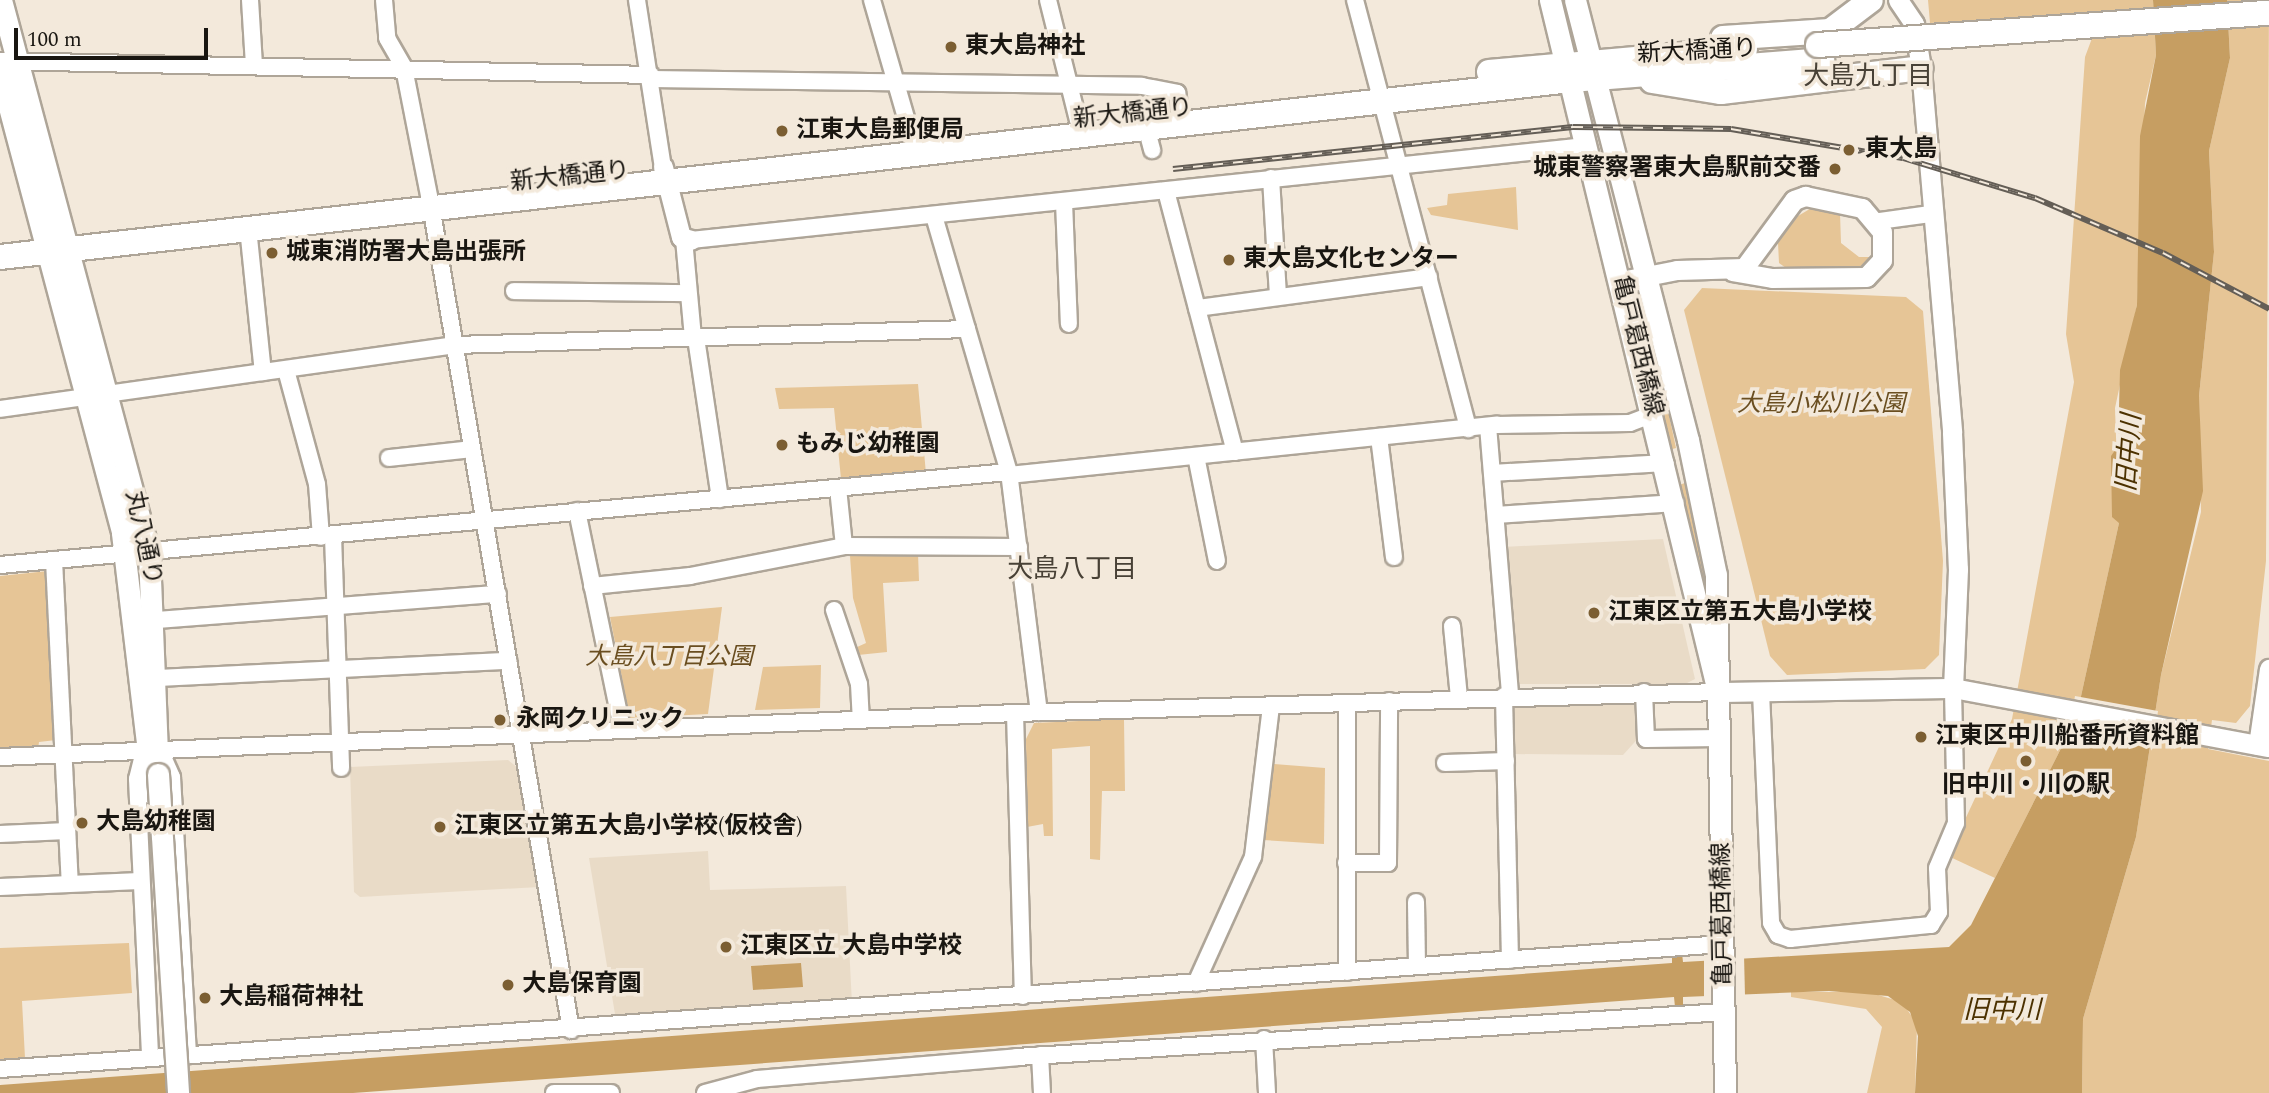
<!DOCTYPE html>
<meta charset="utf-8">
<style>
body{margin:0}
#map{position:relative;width:2269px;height:1093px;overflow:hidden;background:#f3e9db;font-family:Spectral,"Noto Sans JP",serif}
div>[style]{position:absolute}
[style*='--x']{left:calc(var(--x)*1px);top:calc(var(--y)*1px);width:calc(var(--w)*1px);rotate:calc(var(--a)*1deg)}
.built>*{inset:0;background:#e9dbc7}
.green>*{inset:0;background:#e6c596}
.water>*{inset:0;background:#c69e62}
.pier>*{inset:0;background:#f3e9db}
.roads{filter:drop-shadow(2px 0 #aea598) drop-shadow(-2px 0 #aea598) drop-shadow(0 2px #aea598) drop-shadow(0 -2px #aea598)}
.minor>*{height:16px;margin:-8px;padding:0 8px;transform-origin:8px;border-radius:8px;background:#fff}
.tertiary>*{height:19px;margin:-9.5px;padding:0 9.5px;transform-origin:9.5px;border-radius:9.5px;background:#fff}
.secondary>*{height:21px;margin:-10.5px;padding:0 10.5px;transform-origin:10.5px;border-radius:10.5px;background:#fff}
.primary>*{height:24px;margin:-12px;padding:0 12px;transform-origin:12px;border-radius:12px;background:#fff}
.rail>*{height:6px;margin-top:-3px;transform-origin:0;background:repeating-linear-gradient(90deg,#f3e9db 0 10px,#645e56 0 20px);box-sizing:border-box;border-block:2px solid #645e56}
.bridges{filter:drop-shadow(2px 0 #aea598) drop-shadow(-2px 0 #aea598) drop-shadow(0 2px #aea598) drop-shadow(0 -2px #aea598)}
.secondary-bridge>*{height:21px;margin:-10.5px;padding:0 10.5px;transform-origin:10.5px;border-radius:10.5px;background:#fff}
.primary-bridge>*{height:24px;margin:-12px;padding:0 12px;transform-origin:12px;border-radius:12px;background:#fff}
.dots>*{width:19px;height:19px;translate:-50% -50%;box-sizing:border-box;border:4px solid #f3e9db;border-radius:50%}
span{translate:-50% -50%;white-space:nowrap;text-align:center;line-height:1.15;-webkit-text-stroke:7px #f3e9db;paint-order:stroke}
.poi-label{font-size:24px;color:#191611;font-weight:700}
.left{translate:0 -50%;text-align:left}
.right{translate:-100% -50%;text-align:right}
.street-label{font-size:24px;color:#191611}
.park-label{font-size:24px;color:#6a4e20;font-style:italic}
.neighbourhood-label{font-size:26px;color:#484136}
.water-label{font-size:26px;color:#4c3100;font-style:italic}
.scale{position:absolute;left:14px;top:28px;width:194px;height:32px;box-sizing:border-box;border:4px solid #191611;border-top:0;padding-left:9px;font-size:21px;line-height:24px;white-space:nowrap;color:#191611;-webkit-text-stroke:5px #f3e9db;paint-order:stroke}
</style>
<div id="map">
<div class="built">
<div style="clip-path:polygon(1663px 539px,1695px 679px,1685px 684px,1513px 684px,1503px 547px)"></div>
<div style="clip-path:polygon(1642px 699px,1643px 733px,1623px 755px,1512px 754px,1509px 711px,1516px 703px)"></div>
<div style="clip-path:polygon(508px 760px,518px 768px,539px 887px,360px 897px,354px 892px,350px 767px)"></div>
<div style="clip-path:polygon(708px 851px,710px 890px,846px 886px,852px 1004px,616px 1020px,589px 858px)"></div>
</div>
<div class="green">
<div style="clip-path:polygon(1928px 0,2153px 0,2156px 55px,2145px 103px,2137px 305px,2115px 408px,2119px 523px,2076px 719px,1995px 878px,1948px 856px,2012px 719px,2074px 382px,2066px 334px,2085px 57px,2101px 14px,1930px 23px)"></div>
<div style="clip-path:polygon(2227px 0,2269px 0,2266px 561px,2250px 706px,2236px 723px,2212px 720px,2208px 749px,2269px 761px,2269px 1093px,2082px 1093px,2083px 1019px,2136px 837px,2161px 675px,2201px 512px,2199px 396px,2214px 252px,2209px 151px,2230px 58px)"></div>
<div style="clip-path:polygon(1516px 187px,1518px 230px,1431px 215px,1427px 208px,1447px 205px,1448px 194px)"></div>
<div style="clip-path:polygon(1813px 207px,1840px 213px,1841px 243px,1859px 257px,1877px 257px,1871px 269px,1786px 268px,1779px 263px,1778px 243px,1793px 219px)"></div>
<div style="clip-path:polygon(1702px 288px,1906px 297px,1923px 311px,1943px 561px,1939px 655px,1925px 669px,1787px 675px,1770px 656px,1684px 310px)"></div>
<div style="clip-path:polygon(1647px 312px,1676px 448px,1669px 450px,1641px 314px)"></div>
<div style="clip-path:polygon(918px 384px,926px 474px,841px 479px,834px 408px,779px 409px,775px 388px)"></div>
<div style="clip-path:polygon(1691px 481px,1705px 538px,1708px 600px,1679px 485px)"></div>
<div style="clip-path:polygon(918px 553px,919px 581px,883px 583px,887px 652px,858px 655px,855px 648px,866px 643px,853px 598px,850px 556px)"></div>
<div style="clip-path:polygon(48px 571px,56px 740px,39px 742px,38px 749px,0 752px,0 576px)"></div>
<div style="clip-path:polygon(722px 607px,708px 714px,630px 718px,610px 617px)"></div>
<div style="clip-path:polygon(821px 665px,820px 708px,755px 710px,763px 667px)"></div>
<div style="clip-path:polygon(1124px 719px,1125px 791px,1102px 791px,1100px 860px,1090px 859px,1090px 746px,1052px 749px,1053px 836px,1044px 836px,1043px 824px,1027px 827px,1026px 739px,1034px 723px)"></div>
<div style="clip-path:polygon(1274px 764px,1325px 768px,1324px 844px,1263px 840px)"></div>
<div style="clip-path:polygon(129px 943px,132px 993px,22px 1001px,25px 1058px,0 1060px,0 948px)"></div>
<div style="clip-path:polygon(1791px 992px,1868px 992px,1902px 1002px,1917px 1024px,1915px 1093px,1867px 1093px,1882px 1027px,1866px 1009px,1791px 997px)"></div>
</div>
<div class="water">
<div style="clip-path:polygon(2153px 0,2227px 0,2230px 58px,2209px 151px,2214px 252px,2199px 396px,2203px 491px,2161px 675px,2136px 837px,2083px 1019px,2082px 1093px,1915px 1093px,1918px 1036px,1910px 1012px,1888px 996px,1829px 991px,1683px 997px,1683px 1006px,1675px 1007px,1674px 997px,353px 1093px,0 1093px,0 1085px,1672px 963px,1672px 954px,1682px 953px,1683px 962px,1949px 947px,1971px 925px,2076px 719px,2119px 523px,2112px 517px,2111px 456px,2118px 446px,2120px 370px,2137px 305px,2140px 136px,2156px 55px)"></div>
<div style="clip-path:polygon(801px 963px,803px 987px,753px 990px,751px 966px)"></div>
</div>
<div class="pier">
<div style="clip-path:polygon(2075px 696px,2158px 711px,2154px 740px,2070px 724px)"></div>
<div style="clip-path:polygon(1744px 955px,1745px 996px,1704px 998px,1704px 958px)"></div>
</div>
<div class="roads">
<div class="minor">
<div style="--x:250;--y:0;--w:65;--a:86.5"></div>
<div style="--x:384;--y:0;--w:38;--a:85"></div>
<div style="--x:387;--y:38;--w:34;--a:60"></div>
<div style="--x:404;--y:68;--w:141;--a:78.9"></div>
<div style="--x:431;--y:206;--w:836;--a:80.36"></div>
<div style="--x:637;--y:0;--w:169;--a:81.2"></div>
<div style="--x:872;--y:0;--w:145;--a:73.9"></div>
<div style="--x:1048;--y:0;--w:124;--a:76"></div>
<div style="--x:1355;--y:0;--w:444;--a:75.2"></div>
<div style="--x:0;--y:61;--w:651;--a:1.23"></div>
<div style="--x:651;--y:79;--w:491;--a:0.8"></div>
<div style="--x:1142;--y:86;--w:36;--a:11"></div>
<div style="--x:1177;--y:93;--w:15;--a:79"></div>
<div style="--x:1146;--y:127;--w:24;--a:75"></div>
<div style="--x:1271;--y:178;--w:119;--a:86.6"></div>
<div style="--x:1166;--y:191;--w:270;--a:75.2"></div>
<div style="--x:1064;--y:202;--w:122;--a:87.7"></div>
<div style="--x:934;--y:216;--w:267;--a:73.7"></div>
<div style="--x:1009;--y:472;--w:242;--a:82.9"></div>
<div style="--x:1879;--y:221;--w:51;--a:-7.8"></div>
<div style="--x:248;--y:228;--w:145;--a:84.1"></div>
<div style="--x:684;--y:239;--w:99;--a:84.8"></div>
<div style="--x:691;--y:240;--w:900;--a:-6"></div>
<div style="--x:514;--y:291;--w:172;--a:0.7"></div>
<div style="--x:1197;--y:308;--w:234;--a:-7.6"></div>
<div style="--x:696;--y:338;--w:163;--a:81.5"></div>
<div style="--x:286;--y:370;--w:118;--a:74.8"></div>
<div style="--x:317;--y:484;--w:53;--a:85.7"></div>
<div style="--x:0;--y:409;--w:459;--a:-8"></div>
<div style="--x:455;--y:345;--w:512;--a:-1.79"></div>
<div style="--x:1488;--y:426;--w:270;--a:85.3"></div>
<div style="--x:1379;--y:437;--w:121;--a:82.9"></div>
<div style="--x:1196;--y:456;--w:107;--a:78.7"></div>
<div style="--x:389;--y:458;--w:83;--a:-6.2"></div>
<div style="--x:1492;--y:473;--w:174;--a:-3.3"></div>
<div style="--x:1009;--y:475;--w:491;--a:-5.9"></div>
<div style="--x:1497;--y:425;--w:133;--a:-0.9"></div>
<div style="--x:1630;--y:423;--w:26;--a:-21"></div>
<div style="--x:838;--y:488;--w:58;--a:84.1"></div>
<div style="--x:577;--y:511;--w:223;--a:78.3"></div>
<div style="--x:1496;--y:515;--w:180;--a:-3.8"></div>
<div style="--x:333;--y:536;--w:232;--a:88"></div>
<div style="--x:54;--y:560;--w:322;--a:87.2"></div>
<div style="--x:0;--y:565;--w:1013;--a:-5.27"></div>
<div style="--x:592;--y:586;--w:99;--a:-5.8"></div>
<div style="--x:690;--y:576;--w:157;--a:-11"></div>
<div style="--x:844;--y:546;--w:175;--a:0.3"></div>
<div style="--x:834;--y:610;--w:78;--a:71.3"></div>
<div style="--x:859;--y:684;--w:36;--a:87"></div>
<div style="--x:157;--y:620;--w:342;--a:-4.4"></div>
<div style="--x:1452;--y:626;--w:72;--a:84.4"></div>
<div style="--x:158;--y:678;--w:351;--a:-2.8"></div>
<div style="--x:1644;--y:692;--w:47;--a:87.6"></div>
<div style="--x:1646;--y:739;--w:73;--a:-0.8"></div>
<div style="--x:1761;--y:692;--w:231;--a:87.5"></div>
<div style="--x:1771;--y:923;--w:14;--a:60"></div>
<div style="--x:1778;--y:935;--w:13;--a:18"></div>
<div style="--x:1790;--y:939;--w:142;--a:-5.7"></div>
<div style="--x:1931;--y:925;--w:15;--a:-58"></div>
<div style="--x:1939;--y:912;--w:44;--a:-92.6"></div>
<div style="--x:1937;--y:868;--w:49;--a:-67.1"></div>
<div style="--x:1956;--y:823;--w:135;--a:-91.3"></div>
<div style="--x:1504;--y:696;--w:264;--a:88.7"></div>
<div style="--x:1347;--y:703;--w:269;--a:90"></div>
<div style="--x:1015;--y:713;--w:283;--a:88.4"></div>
<div style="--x:160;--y:750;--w:30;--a:66"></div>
<div style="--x:172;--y:777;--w:279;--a:86.7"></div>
<div style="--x:144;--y:751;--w:29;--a:104"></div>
<div style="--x:137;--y:779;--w:279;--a:87.3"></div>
<div style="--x:0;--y:757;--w:1016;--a:-2.48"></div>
<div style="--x:1015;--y:713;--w:703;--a:-1.71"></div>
<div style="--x:1445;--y:763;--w:61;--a:-1.9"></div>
<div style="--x:0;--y:834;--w:67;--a:-2.6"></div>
<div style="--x:1346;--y:863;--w:42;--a:0"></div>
<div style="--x:1388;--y:863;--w:162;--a:-89.6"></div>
<div style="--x:0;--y:887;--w:140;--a:-2.5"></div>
<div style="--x:1416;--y:902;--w:64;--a:89.1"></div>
<div style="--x:1196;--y:983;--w:138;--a:-65.7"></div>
<div style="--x:1253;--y:857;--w:153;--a:-83.2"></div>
<div style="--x:1264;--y:1039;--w:54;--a:86.8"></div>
<div style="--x:1040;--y:1055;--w:38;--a:87"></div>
<div style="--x:0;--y:1069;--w:1728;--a:-4.15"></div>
<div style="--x:554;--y:1093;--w:57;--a:0"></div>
<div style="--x:705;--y:1093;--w:54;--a:-15.1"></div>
<div style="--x:757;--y:1079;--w:261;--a:-4.8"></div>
<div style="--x:1017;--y:1057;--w:709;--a:-3.64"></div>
</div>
<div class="tertiary">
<div style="--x:1898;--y:0;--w:29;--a:56"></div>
<div style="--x:1914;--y:24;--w:45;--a:81"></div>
<div style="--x:1921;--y:68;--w:366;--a:85.1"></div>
<div style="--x:1952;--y:433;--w:136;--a:87.5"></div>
<div style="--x:1958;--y:569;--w:119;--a:92.4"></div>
<div style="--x:663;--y:167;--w:72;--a:75.6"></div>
<div style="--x:681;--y:237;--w:10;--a:17"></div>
<div style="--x:1621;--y:281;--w:57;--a:-11.1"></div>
<div style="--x:1677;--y:270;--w:67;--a:-1.7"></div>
<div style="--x:1744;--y:268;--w:84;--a:-53.7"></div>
<div style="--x:1794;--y:200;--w:12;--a:-20"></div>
<div style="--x:1805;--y:196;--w:58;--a:11.9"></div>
<div style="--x:1862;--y:208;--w:31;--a:50"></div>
<div style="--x:1882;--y:232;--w:28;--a:90"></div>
<div style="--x:1882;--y:260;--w:23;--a:133"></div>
<div style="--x:1866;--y:277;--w:94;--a:179.4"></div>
<div style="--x:1772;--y:278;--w:40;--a:-170"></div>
<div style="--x:1718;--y:692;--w:235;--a:-1"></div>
<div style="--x:1953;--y:688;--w:321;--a:10.6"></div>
<div style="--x:2258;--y:745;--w:77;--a:-81.8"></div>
</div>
<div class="secondary">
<div style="--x:1;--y:0;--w:573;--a:75.04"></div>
<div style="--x:149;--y:554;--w:220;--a:87.7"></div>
<div style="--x:1550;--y:0;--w:712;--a:76.35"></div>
<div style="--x:1575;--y:0;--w:454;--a:75.6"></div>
<div style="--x:1688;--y:440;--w:138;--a:78.3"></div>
<div style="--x:1716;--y:575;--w:518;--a:89"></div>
<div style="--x:0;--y:73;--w:476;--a:75.1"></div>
<div style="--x:122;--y:533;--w:263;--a:83.2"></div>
</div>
<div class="primary">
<div style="--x:1723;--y:38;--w:107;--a:-3.7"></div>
<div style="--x:1830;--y:31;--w:51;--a:-37.1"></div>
<div style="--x:1489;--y:72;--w:257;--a:-5.1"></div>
<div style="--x:1652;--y:81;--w:70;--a:9.1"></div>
<div style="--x:1721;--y:92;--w:201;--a:-6.8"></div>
<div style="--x:0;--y:257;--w:1580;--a:-6.43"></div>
<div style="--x:1570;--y:80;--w:253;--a:-4.5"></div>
</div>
</div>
<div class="rail">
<div style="--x:1173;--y:169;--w:402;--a:-6"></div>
<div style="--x:1573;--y:127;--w:158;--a:0.7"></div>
<div style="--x:1731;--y:129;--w:174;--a:9.6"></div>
<div style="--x:1903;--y:158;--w:138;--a:16.9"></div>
<div style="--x:2035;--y:198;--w:139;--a:23.3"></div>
<div style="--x:2163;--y:253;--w:120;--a:27.8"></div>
</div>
<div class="bridges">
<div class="secondary-bridge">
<div style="--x:158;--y:774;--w:320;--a:86.4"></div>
</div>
<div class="primary-bridge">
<div style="--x:1818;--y:45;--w:452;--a:-4.1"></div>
</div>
</div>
<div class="dots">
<div style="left:951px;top:47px;background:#7b5e32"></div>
<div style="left:782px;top:131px;background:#7b5e32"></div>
<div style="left:1849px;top:150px;background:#7b5e32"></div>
<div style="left:1835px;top:169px;background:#7b5e32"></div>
<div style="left:272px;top:253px;background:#7b5e32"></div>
<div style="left:1229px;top:260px;background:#7b5e32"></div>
<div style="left:782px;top:445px;background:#7b5e32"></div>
<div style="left:1594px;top:613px;background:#7b5e32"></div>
<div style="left:500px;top:720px;background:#7b5e32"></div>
<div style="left:1921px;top:737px;background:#7b5e32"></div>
<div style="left:2026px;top:761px;background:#7b5e32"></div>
<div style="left:82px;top:823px;background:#7b5e32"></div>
<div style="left:440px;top:827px;background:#7b5e32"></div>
<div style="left:726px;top:947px;background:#7b5e32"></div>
<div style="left:508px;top:985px;background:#7b5e32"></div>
<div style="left:205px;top:998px;background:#7b5e32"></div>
</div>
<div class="poi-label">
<span class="left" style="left:965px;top:47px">東大島神社</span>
<span class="left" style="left:796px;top:131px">江東大島郵便局</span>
<span class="left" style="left:1865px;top:150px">東大島</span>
<span class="right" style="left:1821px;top:169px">城東警察署東大島駅前交番</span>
<span class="left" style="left:286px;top:253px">城東消防署大島出張所</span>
<span class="left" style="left:1243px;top:260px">東大島文化センター</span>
<span class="left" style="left:796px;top:445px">もみじ幼稚園</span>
<span class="left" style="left:1608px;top:613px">江東区立第五大島小学校</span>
<span class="left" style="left:516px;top:720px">永岡クリニック</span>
<span class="left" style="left:1935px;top:737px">江東区中川船番所資料館</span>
<span style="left:2026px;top:786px">旧中川・川の駅</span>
<span class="left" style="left:96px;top:823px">大島幼稚園</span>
<span class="left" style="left:454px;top:827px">江東区立第五大島小学校(仮校舎)</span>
<span class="left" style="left:740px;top:947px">江東区立 大島中学校</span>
<span class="left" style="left:522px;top:985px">大島保育園</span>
<span class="left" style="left:219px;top:998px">大島稲荷神社</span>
</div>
<div class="street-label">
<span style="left:1697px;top:52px;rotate:-3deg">新大橋通り</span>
<span style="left:1133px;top:114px;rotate:-6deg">新大橋通り</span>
<span style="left:570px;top:177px;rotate:-6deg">新大橋通り</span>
<span style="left:1637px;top:346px;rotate:76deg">亀戸葛西橋線</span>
<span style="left:143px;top:538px;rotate:78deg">丸八通り</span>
<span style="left:1723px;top:914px;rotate:-91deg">亀戸葛西橋線</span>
</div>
<div class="park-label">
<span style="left:1821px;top:405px">大島小松川公園</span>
<span style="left:669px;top:658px">大島八丁目公園</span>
</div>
<div class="neighbourhood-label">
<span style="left:1868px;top:77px">大島九丁目</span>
<span style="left:1072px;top:570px">大島八丁目</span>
</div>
<div class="water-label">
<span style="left:2130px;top:453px;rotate:-86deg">旧中川</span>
<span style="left:2002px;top:1011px">旧中川</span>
</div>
<div class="scale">100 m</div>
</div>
